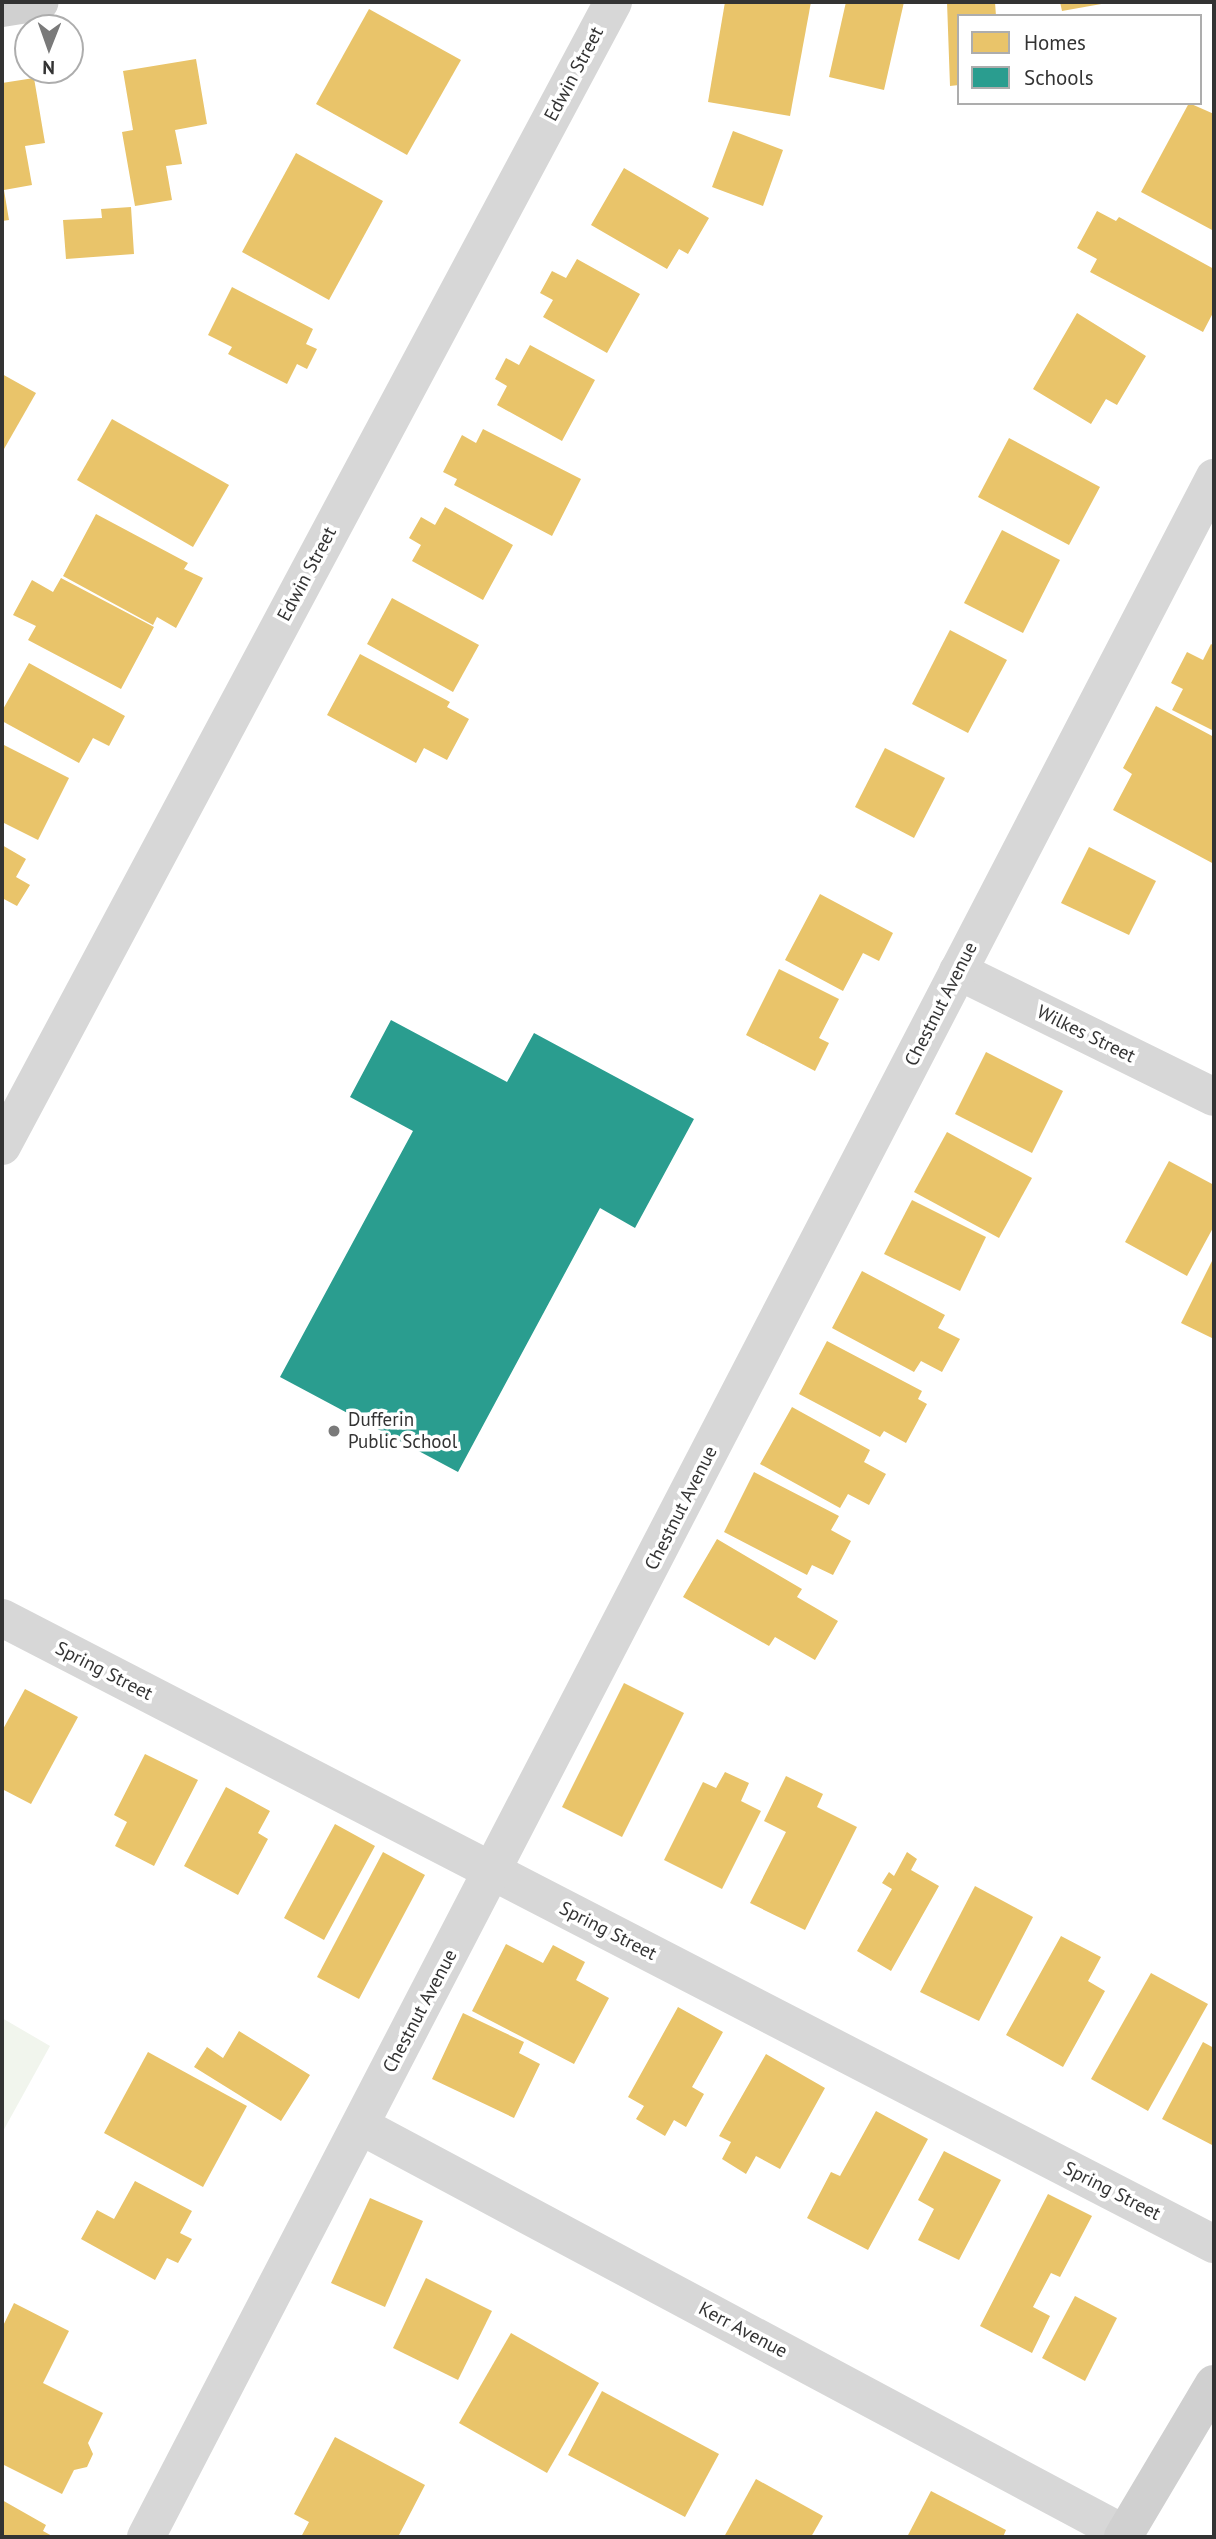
<!DOCTYPE html>
<style>
body{margin:0}
#map{position:relative;width:1216px;height:2539px;overflow:hidden;background:#fff;font-family:"PT Sans",sans-serif}
div>[style]{position:absolute}
[style*='--x']{left:calc(var(--x)*1px);top:calc(var(--y)*1px);width:calc(var(--w)*1px);rotate:calc(var(--a)*1deg)}
.green>*{inset:0;background:#f1f5ed}
.homes>*{inset:0;background:#e9c46a}
.schools>*{inset:0;background:#2a9d8f}
.street>*{height:38px;margin:-19px;padding:0 19px;transform-origin:19px;border-radius:19px;background:#d7d7d7}
.secondary>*{height:38px;margin:-19px;padding:0 19px;transform-origin:19px;border-radius:19px;background:#d0d0d0}
.dots>*{width:19px;height:19px;translate:-50% -50%;box-sizing:border-box;border:4px solid #fff;border-radius:50%}
span{translate:-50% -50%;white-space:nowrap;text-align:center;line-height:1.15;-webkit-text-stroke:7px #fff;paint-order:stroke}
.street-label{font-size:19px;color:#333}
.poi-label{font-size:19px;color:#333}
.left{translate:0 -50%;text-align:left}
.frame{position:absolute;inset:0;border:4px solid #333;pointer-events:none}
.legend{position:absolute;left:957px;top:14px;width:245px;height:91px;box-sizing:border-box;background:#fff;border:2px solid #adadad;margin:0;padding:9px 12px;list-style:none;font-size:21px;color:#333}
.legend li{display:flex;align-items:center;gap:14px;height:35px}
.legend b{width:35px;border:2px solid #adadad}
.north{position:absolute;left:14px;top:14px;width:70px;height:70px;box-sizing:border-box;background:#fff;border:2px solid #adadad;border-radius:50%;rotate:181deg;font-size:19px;font-weight:700;line-height:28px;text-align:center;color:#333}
.north::after{content:'';display:block;margin:auto;width:24px;height:32px;background:#7a7a7a;clip-path:polygon(50% 0,100% 100%,50% 72%,0 100%)}
</style>
<div id="map">
<div class="green">
<div style="clip-path:polygon(2px 2018px,50px 2046px,2px 2133px)"></div>
</div>
<div class="homes">
<div style="clip-path:polygon(725px 2px,811px 2px,790px 116px,708px 102px)"></div>
<div style="clip-path:polygon(846px 2px,904px 2px,884px 90px,829px 77px)"></div>
<div style="clip-path:polygon(947px 2px,995px 2px,996px 16px,959px 16px,959px 85px,950px 86px)"></div>
<div style="clip-path:polygon(1060px 2px,1107px 2px,1107px 3px,1062px 11px)"></div>
<div style="clip-path:polygon(369px 9px,461px 60px,407px 155px,316px 104px)"></div>
<div style="clip-path:polygon(196px 59px,207px 124px,175px 130px,182px 164px,166px 166px,172px 200px,135px 206px,122px 132px,133px 130px,123px 71px)"></div>
<div style="clip-path:polygon(34px 78px,45px 143px,25px 146px,32px 185px,4px 190px,9px 220px,2px 221px,2px 83px)"></div>
<div style="clip-path:polygon(1189px 103px,1214px 114px,1214px 231px,1141px 192px)"></div>
<div style="clip-path:polygon(733px 131px,783px 150px,763px 206px,712px 187px)"></div>
<div style="clip-path:polygon(296px 153px,383px 201px,329px 300px,242px 252px)"></div>
<div style="clip-path:polygon(624px 168px,709px 218px,688px 254px,679px 249px,667px 269px,591px 225px)"></div>
<div style="clip-path:polygon(131px 207px,134px 254px,66px 259px,63px 220px,102px 218px,101px 209px)"></div>
<div style="clip-path:polygon(1097px 211px,1116px 221px,1119px 217px,1214px 269px,1214px 311px,1203px 332px,1090px 272px,1097px 259px,1077px 248px)"></div>
<div style="clip-path:polygon(577px 259px,640px 294px,607px 353px,543px 317px,553px 300px,540px 293px,552px 271px,566px 278px)"></div>
<div style="clip-path:polygon(232px 287px,313px 329px,306px 344px,317px 349px,307px 369px,297px 364px,287px 384px,228px 354px,232px 347px,208px 335px)"></div>
<div style="clip-path:polygon(1077px 313px,1146px 356px,1117px 405px,1106px 399px,1091px 424px,1033px 389px)"></div>
<div style="clip-path:polygon(530px 345px,595px 380px,562px 441px,497px 405px,507px 386px,495px 379px,506px 358px,519px 365px)"></div>
<div style="clip-path:polygon(2px 374px,36px 393px,4px 449px,2px 448px)"></div>
<div style="clip-path:polygon(112px 419px,229px 485px,193px 547px,77px 480px)"></div>
<div style="clip-path:polygon(483px 429px,581px 479px,552px 536px,454px 485px,457px 479px,443px 472px,462px 435px,476px 443px)"></div>
<div style="clip-path:polygon(1009px 438px,1100px 487px,1069px 545px,978px 497px)"></div>
<div style="clip-path:polygon(445px 507px,513px 545px,483px 600px,412px 561px,421px 545px,409px 538px,421px 517px,435px 525px)"></div>
<div style="clip-path:polygon(96px 514px,188px 563px,184px 569px,203px 578px,176px 628px,157px 617px,153px 625px,63px 576px)"></div>
<div style="clip-path:polygon(1002px 530px,1060px 560px,1023px 633px,964px 603px)"></div>
<div style="clip-path:polygon(61px 578px,154px 627px,121px 689px,28px 640px,36px 626px,13px 615px,32px 580px,53px 592px)"></div>
<div style="clip-path:polygon(392px 598px,479px 645px,453px 692px,367px 644px)"></div>
<div style="clip-path:polygon(950px 630px,1007px 660px,968px 733px,912px 704px)"></div>
<div style="clip-path:polygon(1211px 644px,1214px 646px,1214px 731px,1172px 710px,1183px 689px,1171px 683px,1187px 652px,1203px 660px)"></div>
<div style="clip-path:polygon(360px 654px,450px 702px,447px 707px,469px 719px,447px 760px,424px 748px,416px 763px,327px 715px)"></div>
<div style="clip-path:polygon(29px 663px,125px 716px,109px 746px,93px 738px,79px 763px,2px 721px,2px 711px)"></div>
<div style="clip-path:polygon(1156px 706px,1214px 737px,1214px 864px,1113px 810px,1132px 774px,1123px 768px)"></div>
<div style="clip-path:polygon(2px 744px,69px 778px,38px 840px,2px 822px)"></div>
<div style="clip-path:polygon(885px 748px,945px 778px,914px 838px,855px 807px)"></div>
<div style="clip-path:polygon(2px 845px,26px 859px,16px 877px,30px 885px,17px 906px,2px 898px)"></div>
<div style="clip-path:polygon(1089px 847px,1156px 881px,1129px 935px,1061px 903px)"></div>
<div style="clip-path:polygon(820px 894px,893px 933px,879px 961px,863px 953px,843px 991px,785px 960px)"></div>
<div style="clip-path:polygon(779px 969px,839px 999px,819px 1038px,829px 1043px,815px 1071px,746px 1035px)"></div>
<div style="clip-path:polygon(986px 1052px,1063px 1091px,1032px 1153px,955px 1114px)"></div>
<div style="clip-path:polygon(947px 1132px,1032px 1178px,999px 1238px,914px 1192px)"></div>
<div style="clip-path:polygon(1169px 1161px,1214px 1185px,1214px 1226px,1187px 1276px,1125px 1242px)"></div>
<div style="clip-path:polygon(912px 1200px,986px 1237px,960px 1291px,884px 1254px)"></div>
<div style="clip-path:polygon(1214px 1257px,1214px 1339px,1181px 1323px)"></div>
<div style="clip-path:polygon(862px 1271px,945px 1315px,938px 1328px,960px 1339px,942px 1372px,921px 1361px,914px 1372px,832px 1328px)"></div>
<div style="clip-path:polygon(827px 1341px,922px 1391px,918px 1399px,927px 1404px,906px 1443px,884px 1431px,880px 1437px,799px 1394px)"></div>
<div style="clip-path:polygon(792px 1407px,870px 1450px,864px 1462px,886px 1474px,869px 1505px,848px 1494px,840px 1508px,760px 1464px)"></div>
<div style="clip-path:polygon(754px 1472px,839px 1516px,831px 1530px,851px 1541px,833px 1575px,812px 1565px,807px 1575px,724px 1532px)"></div>
<div style="clip-path:polygon(717px 1539px,802px 1589px,797px 1597px,838px 1621px,815px 1660px,775px 1637px,769px 1646px,683px 1597px)"></div>
<div style="clip-path:polygon(624px 1683px,684px 1713px,622px 1837px,562px 1807px)"></div>
<div style="clip-path:polygon(25px 1689px,78px 1717px,31px 1804px,2px 1789px,2px 1731px)"></div>
<div style="clip-path:polygon(145px 1754px,198px 1780px,154px 1866px,115px 1846px,127px 1822px,114px 1815px)"></div>
<div style="clip-path:polygon(725px 1772px,749px 1783px,741px 1801px,761px 1811px,722px 1889px,664px 1860px,703px 1782px,716px 1788px)"></div>
<div style="clip-path:polygon(786px 1776px,823px 1794px,817px 1807px,857px 1827px,805px 1930px,750px 1903px,786px 1832px,764px 1821px)"></div>
<div style="clip-path:polygon(226px 1787px,270px 1811px,258px 1833px,268px 1839px,238px 1895px,184px 1866px)"></div>
<div style="clip-path:polygon(335px 1824px,375px 1846px,324px 1940px,284px 1918px)"></div>
<div style="clip-path:polygon(383px 1852px,425px 1875px,359px 1999px,317px 1977px)"></div>
<div style="clip-path:polygon(907px 1852px,917px 1859px,911px 1870px,939px 1886px,891px 1971px,857px 1951px,892px 1889px,882px 1883px,889px 1872px,894px 1876px)"></div>
<div style="clip-path:polygon(975px 1886px,1033px 1917px,979px 2021px,920px 1992px)"></div>
<div style="clip-path:polygon(1061px 1936px,1101px 1957px,1088px 1981px,1105px 1991px,1063px 2067px,1006px 2035px)"></div>
<div style="clip-path:polygon(506px 1944px,543px 1963px,553px 1945px,585px 1962px,576px 1980px,609px 1998px,574px 2064px,472px 2011px)"></div>
<div style="clip-path:polygon(1151px 1973px,1208px 2004px,1148px 2111px,1091px 2079px)"></div>
<div style="clip-path:polygon(678px 2007px,723px 2032px,692px 2087px,704px 2094px,686px 2127px,674px 2120px,665px 2136px,636px 2119px,644px 2106px,628px 2097px)"></div>
<div style="clip-path:polygon(463px 2013px,524px 2042px,519px 2053px,540px 2064px,514px 2118px,432px 2079px)"></div>
<div style="clip-path:polygon(239px 2031px,310px 2075px,281px 2121px,194px 2067px,207px 2047px,223px 2058px)"></div>
<div style="clip-path:polygon(1203px 2042px,1214px 2048px,1214px 2146px,1162px 2119px)"></div>
<div style="clip-path:polygon(148px 2052px,247px 2106px,203px 2187px,104px 2133px)"></div>
<div style="clip-path:polygon(766px 2054px,825px 2088px,780px 2169px,756px 2156px,746px 2174px,722px 2159px,731px 2142px,719px 2136px)"></div>
<div style="clip-path:polygon(876px 2111px,928px 2139px,868px 2250px,807px 2218px,831px 2172px,840px 2176px)"></div>
<div style="clip-path:polygon(944px 2151px,1001px 2180px,959px 2260px,918px 2240px,934px 2209px,918px 2200px)"></div>
<div style="clip-path:polygon(135px 2181px,192px 2211px,180px 2233px,192px 2239px,178px 2263px,167px 2258px,155px 2280px,81px 2239px,97px 2210px,114px 2219px)"></div>
<div style="clip-path:polygon(1048px 2194px,1092px 2216px,1060px 2277px,1051px 2273px,1033px 2307px,1050px 2316px,1032px 2353px,980px 2326px)"></div>
<div style="clip-path:polygon(370px 2198px,423px 2221px,385px 2307px,331px 2283px)"></div>
<div style="clip-path:polygon(426px 2278px,492px 2311px,458px 2380px,393px 2348px)"></div>
<div style="clip-path:polygon(1075px 2296px,1117px 2318px,1085px 2381px,1042px 2358px)"></div>
<div style="clip-path:polygon(14px 2303px,69px 2331px,43px 2383px,103px 2413px,88px 2443px,93px 2454px,87px 2467px,74px 2470px,62px 2494px,2px 2464px,2px 2328px)"></div>
<div style="clip-path:polygon(511px 2333px,599px 2383px,547px 2473px,459px 2423px)"></div>
<div style="clip-path:polygon(602px 2391px,719px 2454px,685px 2517px,568px 2455px)"></div>
<div style="clip-path:polygon(335px 2437px,425px 2485px,398px 2537px,301px 2537px,309px 2522px,294px 2514px)"></div>
<div style="clip-path:polygon(756px 2479px,823px 2516px,811px 2537px,724px 2537px)"></div>
<div style="clip-path:polygon(931px 2491px,1006px 2530px,1003px 2537px,907px 2537px)"></div>
<div style="clip-path:polygon(2px 2500px,46px 2525px,43px 2531px,54px 2537px,2px 2537px)"></div>
</div>
<div class="schools">
<div style="clip-path:polygon(391px 1020px,507px 1082px,534px 1033px,694px 1119px,635px 1228px,600px 1208px,458px 1472px,280px 1377px,413px 1131px,350px 1097px)"></div>
</div>
<div class="street">
<div style="--x:958;--y:971;--w:285;--a:26.2"></div>
<div style="--x:2;--y:1146;--w:1297;--a:-61.89"></div>
<div style="--x:2;--y:1618;--w:1364;--a:27.32"></div>
<div style="--x:361;--y:2126;--w:865;--a:28.13"></div>
<div style="--x:146;--y:2537;--w:2320;--a:-62.58"></div>
</div>
<div class="secondary">
<div style="--x:2;--y:8;--w:38;--a:-9"></div>
<div style="--x:1123;--y:2537;--w:178;--a:-59.3"></div>
</div>
<div class="dots">
<div style="left:334px;top:1431px;background:#7a7a7a"></div>
</div>
<div class="street-label">
<span style="left:574px;top:74px;rotate:-62deg">Edwin Street</span>
<span style="left:307px;top:574px;rotate:-62deg">Edwin Street</span>
<span style="left:941px;top:1004px;rotate:-63deg">Chestnut Avenue</span>
<span style="left:1086px;top:1034px;rotate:26deg">Wilkes Street</span>
<span style="left:681px;top:1508px;rotate:-63deg">Chestnut Avenue</span>
<span style="left:104px;top:1671px;rotate:27deg">Spring Street</span>
<span style="left:608px;top:1931px;rotate:27deg">Spring Street</span>
<span style="left:420px;top:2011px;rotate:-62deg">Chestnut Avenue</span>
<span style="left:1112px;top:2191px;rotate:27deg">Spring Street</span>
<span style="left:743px;top:2330px;rotate:28deg">Kerr Avenue</span>
</div>
<div class="poi-label">
<span class="left" style="left:348px;top:1431px">Dufferin<br>Public School</span>
</div>
<div class="frame"></div>
<ul class="legend">
<li><b style="height:19px;background:#e9c46a"></b>Homes</li>
<li><b style="height:19px;background:#2a9d8f"></b>Schools</li>
</ul>
<div class="north">N</div>
</div>
